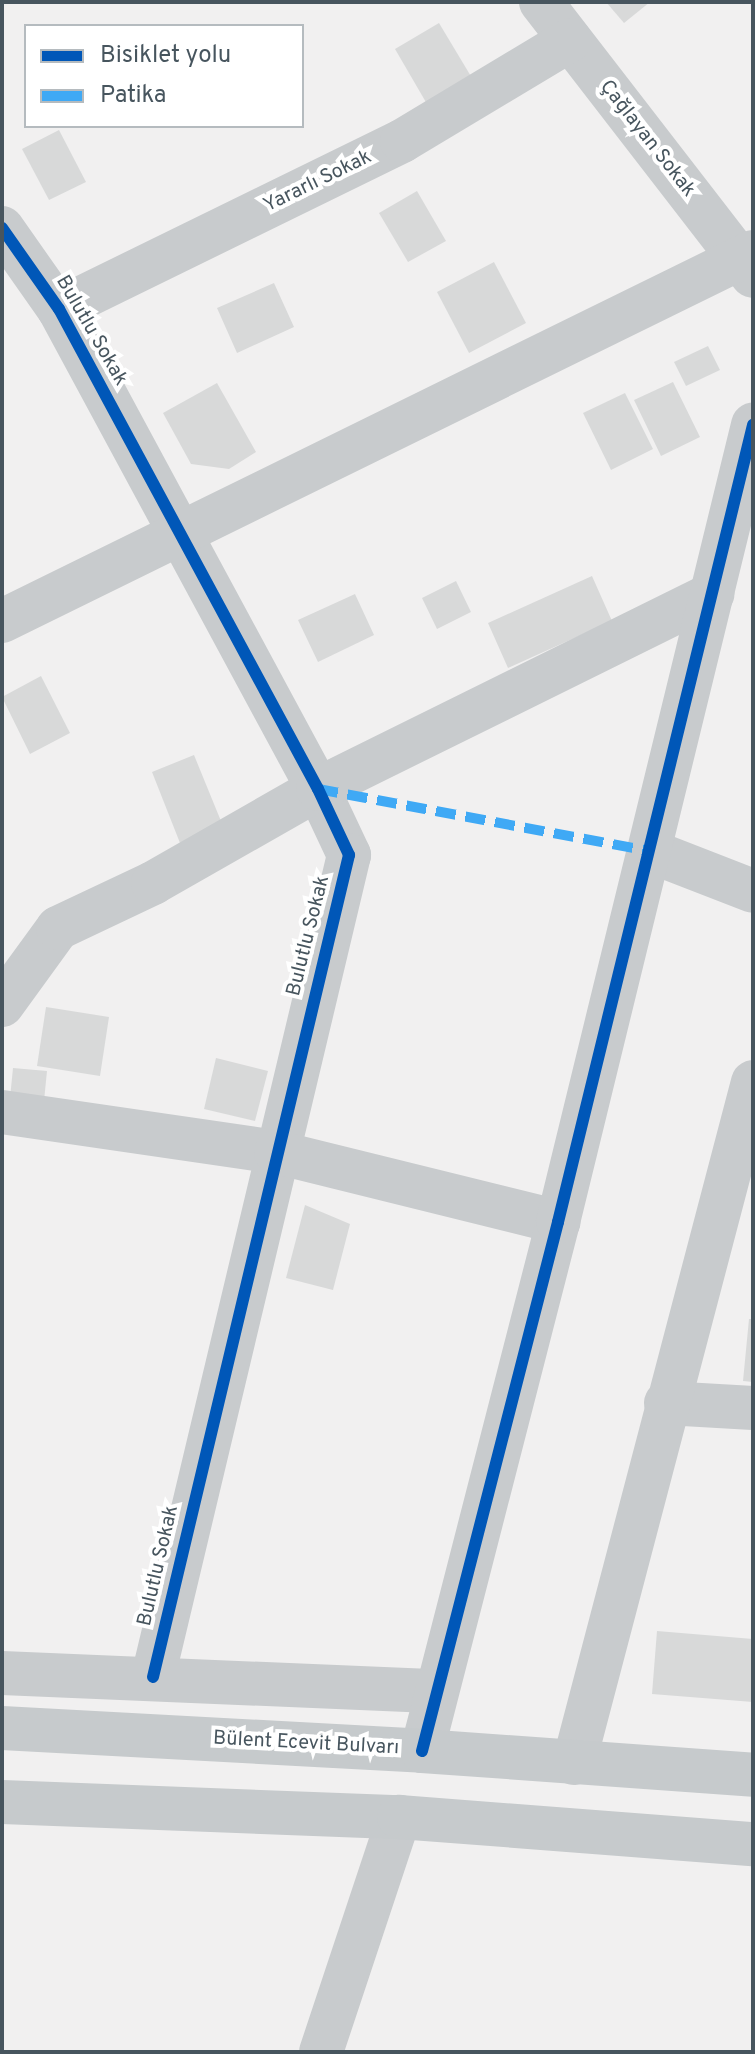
<!DOCTYPE html>
<meta charset="utf-8">
<style>
body{margin:0}
#map{position:relative;width:755px;height:2054px;overflow:hidden;background:#f1f0f0;font-family:Overpass,sans-serif}
div>[style]{position:absolute}
[style*='--x']{left:calc(var(--x)*1px);top:calc(var(--y)*1px);width:calc(var(--w)*1px);rotate:calc(var(--a)*1deg)}
.building>*{inset:0;background:#d8d9d9}
.minor>*{height:44px;margin:-22px;padding:0 22px;transform-origin:22px;border-radius:22px;background:#c8cbcd}
.major>*{height:44px;margin:-22px;padding:0 22px;transform-origin:22px;border-radius:22px;background:#c6cacc}
.quiet>*{height:10px;margin-top:-5px;transform-origin:0;background:repeating-linear-gradient(90deg,#3fa9f5 0 20px,transparent 0 30px)}
.cycleway>*{height:12px;margin:-6px;padding:0 6px;transform-origin:6px;border-radius:6px;background:#0057b8}
span{translate:-50% -50%;white-space:nowrap;text-align:center;line-height:1.15;-webkit-text-stroke:8px #fff;paint-order:stroke}
.street-label{font-size:20px;color:#47555e}
.frame{position:absolute;inset:0;border:4px solid #47555e;pointer-events:none}
.legend{position:absolute;left:24px;top:24px;width:280px;height:104px;box-sizing:border-box;background:#fff;border:2px solid #b5bbbf;margin:0;padding:10px 14px;list-style:none;font-size:24px;color:#47555e}
.legend li{display:flex;align-items:center;gap:16px;height:40px}
.legend b{width:40px;border:2px solid #b5bbbf}
</style>
<div id="map">
<div class="building">
<div style="clip-path:polygon(606px 2px,650px 2px,624px 23px)"></div>
<div style="clip-path:polygon(439px 23px,472px 78px,427px 104px,395px 49px)"></div>
<div style="clip-path:polygon(59px 130px,86px 182px,49px 200px,22px 149px)"></div>
<div style="clip-path:polygon(417px 191px,446px 241px,408px 262px,379px 213px)"></div>
<div style="clip-path:polygon(494px 262px,526px 323px,469px 353px,437px 292px)"></div>
<div style="clip-path:polygon(274px 283px,294px 327px,237px 353px,217px 308px)"></div>
<div style="clip-path:polygon(708px 346px,720px 370px,686px 386px,674px 362px)"></div>
<div style="clip-path:polygon(673px 382px,700px 437px,661px 456px,634px 400px)"></div>
<div style="clip-path:polygon(217px 383px,256px 452px,229px 469px,191px 464px,163px 413px)"></div>
<div style="clip-path:polygon(625px 393px,653px 449px,611px 470px,583px 413px)"></div>
<div style="clip-path:polygon(592px 576px,612px 621px,508px 668px,488px 623px)"></div>
<div style="clip-path:polygon(456px 581px,471px 612px,437px 629px,422px 598px)"></div>
<div style="clip-path:polygon(355px 594px,374px 635px,318px 662px,298px 620px)"></div>
<div style="clip-path:polygon(41px 676px,70px 733px,30px 754px,2px 697px)"></div>
<div style="clip-path:polygon(194px 755px,223px 826px,180px 843px,152px 772px)"></div>
<div style="clip-path:polygon(46px 1007px,109px 1017px,100px 1076px,37px 1066px)"></div>
<div style="clip-path:polygon(216px 1058px,268px 1071px,255px 1121px,204px 1109px)"></div>
<div style="clip-path:polygon(13px 1068px,47px 1071px,44px 1101px,10px 1098px)"></div>
<div style="clip-path:polygon(305px 1205px,350px 1224px,333px 1290px,286px 1278px)"></div>
<div style="clip-path:polygon(749px 1319px,753px 1319px,753px 1382px,743px 1381px)"></div>
<div style="clip-path:polygon(657px 1631px,753px 1639px,753px 1702px,652px 1694px)"></div>
</div>
<div class="minor">
<div style="--x:541;--y:2;--w:346;--a:52.3"></div>
<div style="--x:2;--y:228;--w:99;--a:54.9"></div>
<div style="--x:59;--y:309;--w:545;--a:61.65"></div>
<div style="--x:318;--y:789;--w:73;--a:64.8"></div>
<div style="--x:349;--y:855;--w:845;--a:103.41"></div>
<div style="--x:59;--y:309;--w:382;--a:-26.1"></div>
<div style="--x:402;--y:141;--w:196;--a:-31"></div>
<div style="--x:2;--y:621;--w:837;--a:-26.17"></div>
<div style="--x:650;--y:851;--w:110;--a:21.2"></div>
<div style="--x:2;--y:1005;--w:95;--a:-54"></div>
<div style="--x:58;--y:928;--w:105;--a:-25.3"></div>
<div style="--x:153;--y:883;--w:190;--a:-29.7"></div>
<div style="--x:318;--y:789;--w:440;--a:-26.3"></div>
<div style="--x:2;--y:1112;--w:277;--a:8.3"></div>
<div style="--x:276;--y:1152;--w:291;--a:13.9"></div>
<div style="--x:666;--y:1403;--w:87;--a:3.3"></div>
<div style="--x:2;--y:1673;--w:435;--a:2.4"></div>
<div style="--x:422;--y:1751;--w:546;--a:-75.58"></div>
<div style="--x:558;--y:1222;--w:821;--a:-76.25"></div>
<div style="--x:574;--y:1763;--w:704;--a:-75.27"></div>
<div style="--x:321;--y:2052;--w:248;--a:-71.6"></div>
</div>
<div class="major">
<div style="--x:2;--y:1728;--w:421;--a:3.1"></div>
<div style="--x:422;--y:1751;--w:332;--a:4.1"></div>
<div style="--x:2;--y:1802;--w:397;--a:2.2"></div>
<div style="--x:399;--y:1817;--w:355;--a:4.4"></div>
</div>
<div class="quiet">
<div style="--x:318;--y:789;--w:338;--a:10.6"></div>
</div>
<div class="cycleway">
<div style="--x:2;--y:228;--w:99;--a:54.9"></div>
<div style="--x:59;--y:309;--w:545;--a:61.65"></div>
<div style="--x:318;--y:789;--w:73;--a:64.8"></div>
<div style="--x:349;--y:855;--w:845;--a:103.41"></div>
<div style="--x:422;--y:1751;--w:546;--a:-75.58"></div>
<div style="--x:558;--y:1222;--w:821;--a:-76.25"></div>
</div>
<div class="street-label">
<span style="left:647px;top:139px;rotate:52deg">Çağlayan Sokak</span>
<span style="left:318px;top:182px;rotate:-26deg">Yararlı Sokak</span>
<span style="left:91px;top:331px;rotate:60deg">Bulutlu Sokak</span>
<span style="left:309px;top:936px;rotate:-76deg">Bulutlu Sokak</span>
<span style="left:159px;top:1566px;rotate:-77deg">Bulutlu Sokak</span>
<span style="left:306px;top:1744px;rotate:3deg">Bülent Ecevit Bulvarı</span>
</div>
<div class="frame"></div>
<ul class="legend">
<li><b style="height:10px;background:#0057b8"></b>Bisiklet yolu</li>
<li><b style="height:10px;background:#3fa9f5"></b>Patika</li>
</ul>
</div>
